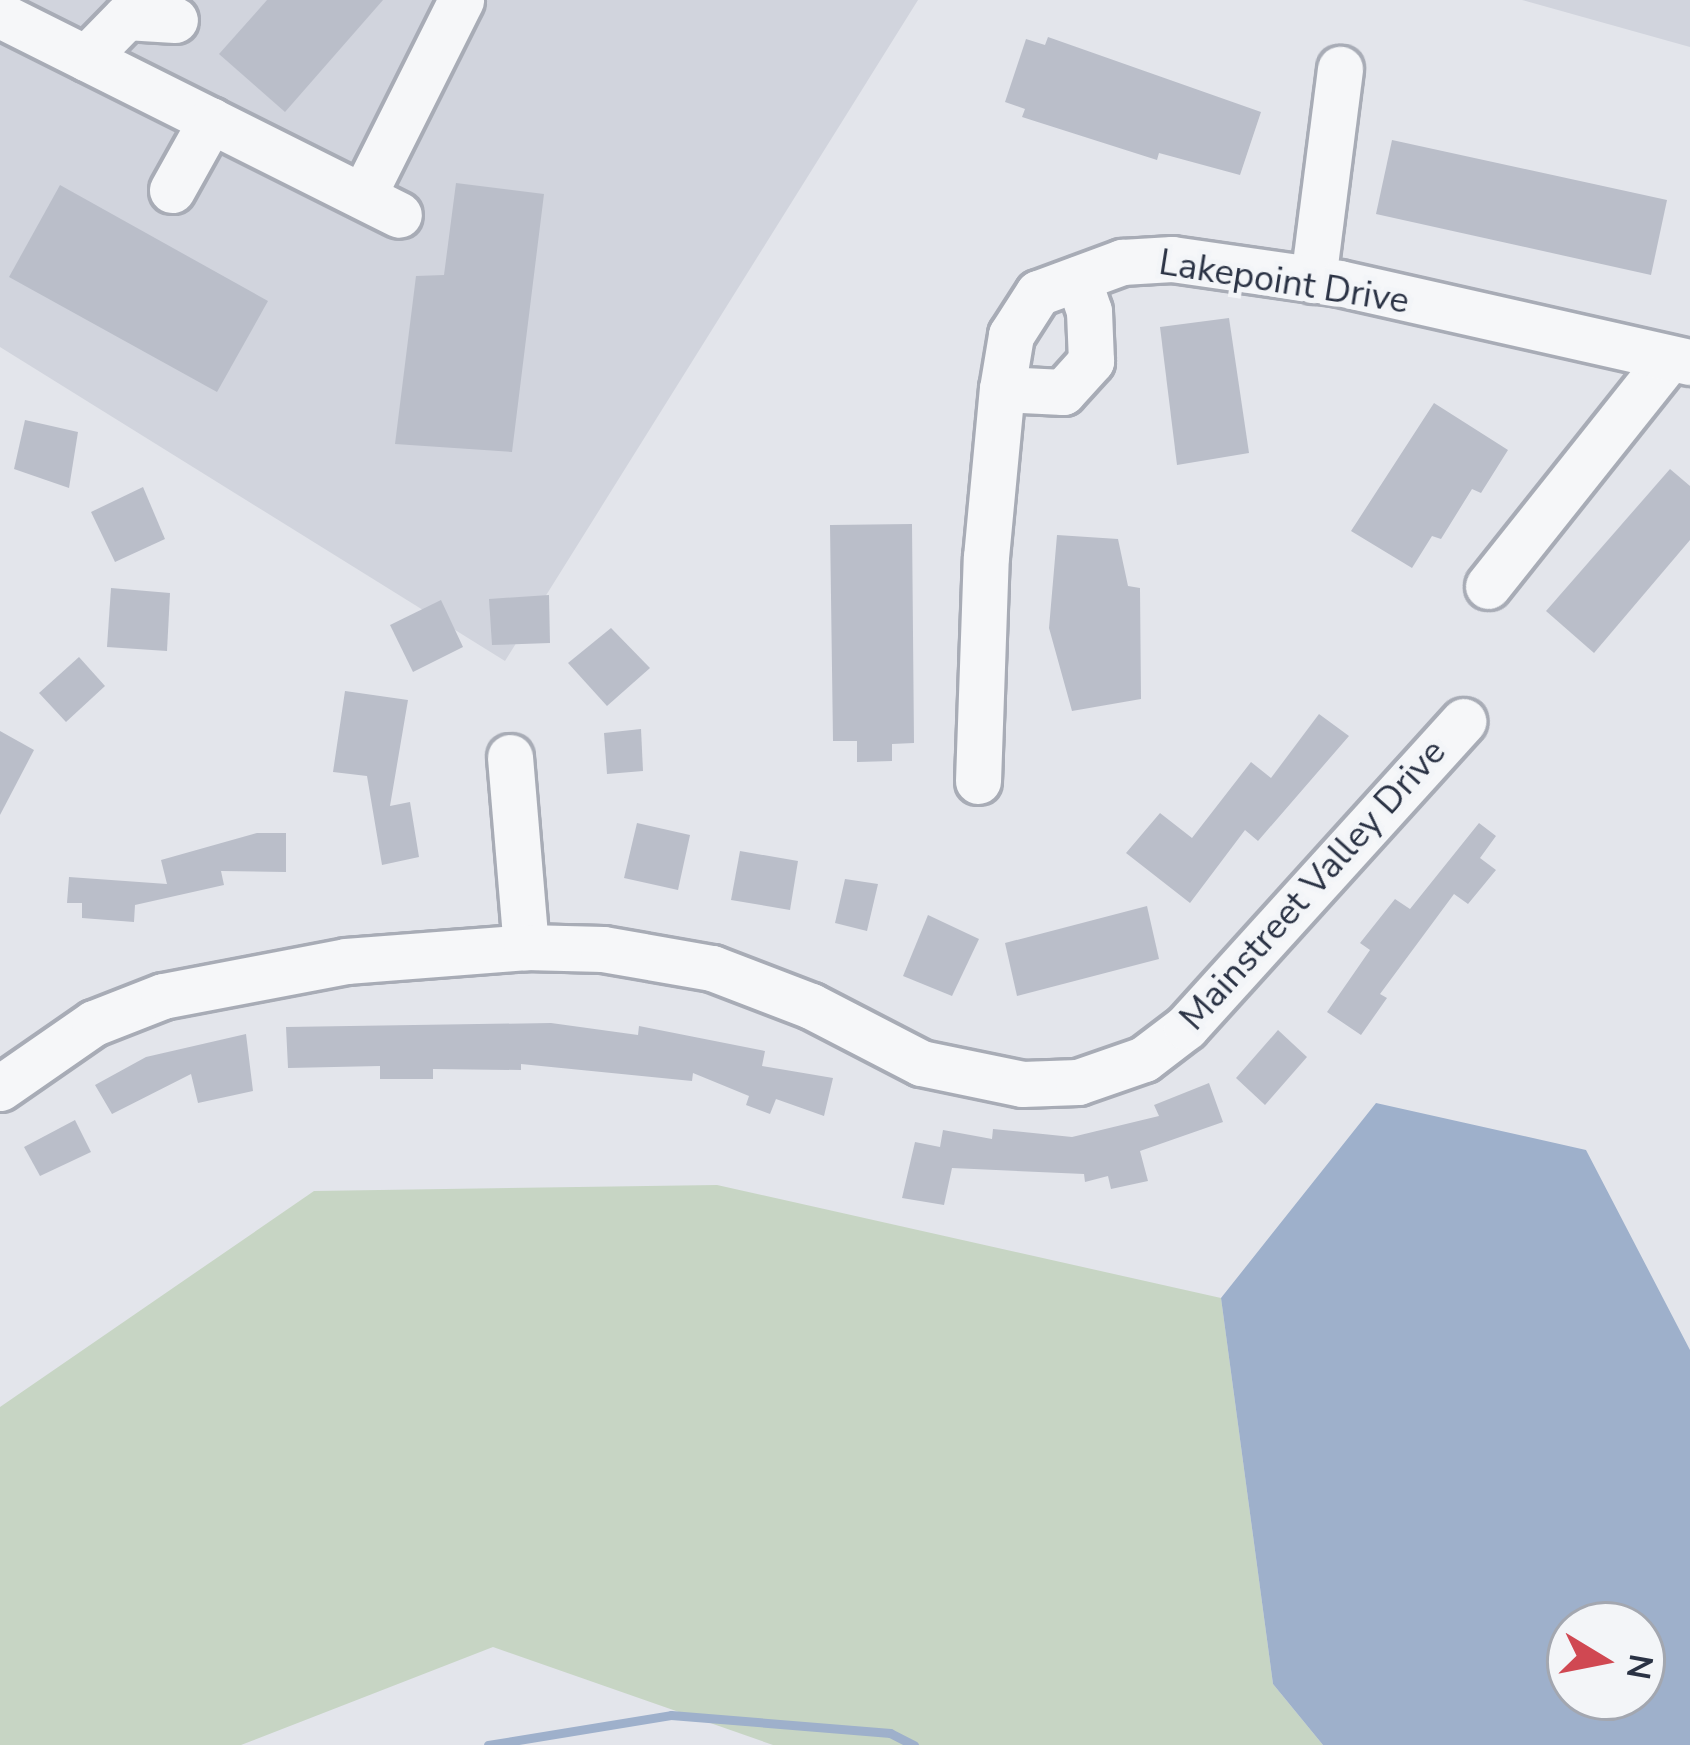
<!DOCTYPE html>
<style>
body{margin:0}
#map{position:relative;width:1690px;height:1745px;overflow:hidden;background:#e3e5eb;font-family:"Nunito Sans",sans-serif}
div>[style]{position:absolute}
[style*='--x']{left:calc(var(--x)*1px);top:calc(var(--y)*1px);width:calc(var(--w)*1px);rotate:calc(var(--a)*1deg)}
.built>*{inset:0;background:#d1d4dd}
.green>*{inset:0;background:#c7d5c4}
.water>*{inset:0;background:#9eb0cb}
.stream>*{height:9px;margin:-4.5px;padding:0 4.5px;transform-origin:4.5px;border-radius:4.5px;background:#9eb0cb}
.building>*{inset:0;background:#babec9}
.roads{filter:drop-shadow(3px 0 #a8acb6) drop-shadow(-3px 0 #a8acb6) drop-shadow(0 3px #a8acb6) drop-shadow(0 -3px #a8acb6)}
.minor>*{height:45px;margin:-22.5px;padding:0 22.5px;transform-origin:22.5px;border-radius:22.5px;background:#f6f7f9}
span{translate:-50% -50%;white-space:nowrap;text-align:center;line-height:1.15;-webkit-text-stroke:10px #f3f5f8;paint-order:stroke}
.street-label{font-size:36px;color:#2a3244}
.north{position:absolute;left:1546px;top:1601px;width:120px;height:120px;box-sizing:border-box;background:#f3f5f8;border:3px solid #a3a7b0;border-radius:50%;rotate:100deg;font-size:33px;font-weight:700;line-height:48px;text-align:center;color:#2a3244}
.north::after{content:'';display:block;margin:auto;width:42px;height:54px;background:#d04852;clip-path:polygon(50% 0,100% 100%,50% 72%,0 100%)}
</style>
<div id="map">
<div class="built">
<div style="clip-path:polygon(0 0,918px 0,505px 661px,0 347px)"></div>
<div style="clip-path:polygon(1522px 0,1690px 0,1690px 47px)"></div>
</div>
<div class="green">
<div style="clip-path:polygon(717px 1185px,1221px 1298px,1273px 1684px,1323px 1745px,773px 1745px,493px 1647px,241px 1745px,0 1745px,0 1407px,314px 1191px)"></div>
</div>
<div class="water">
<div style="clip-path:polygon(evenodd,1376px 1103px,1586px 1150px,1690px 1350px,1690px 1745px,1323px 1745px,1273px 1684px,1221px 1298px,1376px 1103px,1570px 1625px,1642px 1625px,1642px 1697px,1570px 1697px,1570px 1625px)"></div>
</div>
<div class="stream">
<div style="--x:488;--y:1745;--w:185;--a:-9.3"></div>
<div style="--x:671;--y:1715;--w:220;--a:4.7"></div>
<div style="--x:890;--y:1733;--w:27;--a:27"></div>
</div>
<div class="building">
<div style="clip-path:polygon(267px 0,383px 0,285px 112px,219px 54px)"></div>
<div style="clip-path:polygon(1048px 37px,1261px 112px,1240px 175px,1159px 153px,1157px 160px,1022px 117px,1025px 109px,1005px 102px,1026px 39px,1045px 45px)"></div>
<div style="clip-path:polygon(1392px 140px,1667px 200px,1651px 275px,1376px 214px)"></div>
<div style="clip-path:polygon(456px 183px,544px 194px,512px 452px,395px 444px,416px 276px,444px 275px)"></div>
<div style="clip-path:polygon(60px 185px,268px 301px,217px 392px,9px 277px)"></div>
<div style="clip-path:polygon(1229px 318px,1249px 453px,1177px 465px,1160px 327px)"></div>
<div style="clip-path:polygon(1434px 403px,1508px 450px,1481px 493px,1472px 489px,1441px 539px,1432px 536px,1412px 568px,1351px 531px)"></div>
<div style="clip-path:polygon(25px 420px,78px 432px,69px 488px,14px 469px)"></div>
<div style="clip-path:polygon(1670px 469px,1690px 486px,1690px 540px,1594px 653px,1546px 611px)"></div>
<div style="clip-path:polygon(143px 487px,165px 539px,115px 562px,91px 512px)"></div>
<div style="clip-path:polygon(912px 524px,914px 743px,892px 744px,892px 761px,857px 762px,857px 741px,833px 741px,830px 525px)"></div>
<div style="clip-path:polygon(1057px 535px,1118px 539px,1128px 586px,1140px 588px,1141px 699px,1072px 711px,1049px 628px)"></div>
<div style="clip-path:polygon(111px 588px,170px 593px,167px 651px,107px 647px)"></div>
<div style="clip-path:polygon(549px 595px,550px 643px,492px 645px,489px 599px)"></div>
<div style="clip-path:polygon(441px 600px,463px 647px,413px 672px,390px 625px)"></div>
<div style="clip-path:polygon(611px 628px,650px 668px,607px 706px,568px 663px)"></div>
<div style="clip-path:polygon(79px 657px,105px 686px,66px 722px,39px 693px)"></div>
<div style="clip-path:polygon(345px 691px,408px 700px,390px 806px,410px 802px,419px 857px,382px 865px,367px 776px,333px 772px)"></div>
<div style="clip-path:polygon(1319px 714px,1349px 736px,1258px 841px,1245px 830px,1190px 903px,1126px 853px,1160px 813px,1192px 838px,1251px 762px,1271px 778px)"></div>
<div style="clip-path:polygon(641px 729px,643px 771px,607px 774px,604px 733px)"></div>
<div style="clip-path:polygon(0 731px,34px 750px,0 815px)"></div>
<div style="clip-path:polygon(637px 823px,690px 835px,678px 890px,624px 878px)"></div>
<div style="clip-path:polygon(1479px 823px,1496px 836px,1480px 858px,1496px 870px,1468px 904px,1454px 894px,1380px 994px,1387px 998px,1361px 1035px,1327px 1012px,1370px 950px,1360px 943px,1395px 899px,1410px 909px)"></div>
<div style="clip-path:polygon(257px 833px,286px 833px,286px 872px,221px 871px,224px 885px,135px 905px,134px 922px,82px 918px,82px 903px,67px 903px,69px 877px,167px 884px,161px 860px)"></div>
<div style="clip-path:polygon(740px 851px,798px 861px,790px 910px,731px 900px)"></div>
<div style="clip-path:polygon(845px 879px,878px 884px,867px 931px,835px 923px)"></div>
<div style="clip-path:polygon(1147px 906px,1159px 959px,1017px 996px,1005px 943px)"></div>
<div style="clip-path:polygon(928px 915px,979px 939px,952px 996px,903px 976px)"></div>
<div style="clip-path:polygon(551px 1023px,638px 1035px,639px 1026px,765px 1051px,762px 1066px,833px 1078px,824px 1116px,776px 1099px,770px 1114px,746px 1105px,749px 1096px,693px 1073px,692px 1081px,521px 1064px,521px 1070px,433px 1069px,433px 1079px,380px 1079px,380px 1066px,288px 1068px,286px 1027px)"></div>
<div style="clip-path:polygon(1278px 1030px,1307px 1057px,1265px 1105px,1236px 1078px)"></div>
<div style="clip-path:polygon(246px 1034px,253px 1091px,198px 1103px,191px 1074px,112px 1114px,95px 1085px,146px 1057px)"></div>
<div style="clip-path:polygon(1209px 1083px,1223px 1122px,1140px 1151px,1148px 1181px,1111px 1189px,1108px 1176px,1085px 1182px,1084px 1174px,952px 1168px,944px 1205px,902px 1198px,915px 1142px,940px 1147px,943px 1130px,992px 1139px,993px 1129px,1072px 1137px,1159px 1116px,1154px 1105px)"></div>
<div style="clip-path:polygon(75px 1120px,91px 1152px,40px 1176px,24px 1147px)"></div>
</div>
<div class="roads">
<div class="minor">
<div style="--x:0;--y:15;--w:446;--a:26.6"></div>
<div style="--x:86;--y:58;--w:57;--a:-45.7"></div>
<div style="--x:126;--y:17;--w:49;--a:3.5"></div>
<div style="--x:172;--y:190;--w:80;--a:-60.9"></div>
<div style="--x:363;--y:196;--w:219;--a:-63.4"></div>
<div style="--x:1313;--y:280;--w:213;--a:-82.7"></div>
<div style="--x:1002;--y:389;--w:61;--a:2.8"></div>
<div style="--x:1063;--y:392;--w:42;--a:-47.9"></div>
<div style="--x:1091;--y:361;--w:50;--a:-92.3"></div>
<div style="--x:1089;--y:311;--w:34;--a:-109"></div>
<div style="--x:1488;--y:586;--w:286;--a:-51.5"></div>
<div style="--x:510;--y:757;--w:191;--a:85.2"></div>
<div style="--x:978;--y:781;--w:224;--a:-88"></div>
<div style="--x:986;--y:557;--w:169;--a:-84.6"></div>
<div style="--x:1002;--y:389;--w:55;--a:-80.5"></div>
<div style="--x:1011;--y:335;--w:50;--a:-57.3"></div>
<div style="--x:1038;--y:293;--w:90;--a:-20.3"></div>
<div style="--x:1122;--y:262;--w:50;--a:-3.4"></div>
<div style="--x:1172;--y:259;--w:169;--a:8.2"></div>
<div style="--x:1339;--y:283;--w:360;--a:12.7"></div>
<div style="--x:0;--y:1088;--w:114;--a:-34.7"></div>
<div style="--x:94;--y:1023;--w:74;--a:-21.4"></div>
<div style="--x:163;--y:996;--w:186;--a:-10.8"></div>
<div style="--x:346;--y:961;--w:181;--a:-4.4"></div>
<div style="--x:526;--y:947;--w:77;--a:1.5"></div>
<div style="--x:603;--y:949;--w:111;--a:9.9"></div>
<div style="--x:712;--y:968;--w:106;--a:21"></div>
<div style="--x:811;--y:1006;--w:124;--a:27.4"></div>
<div style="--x:921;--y:1063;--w:103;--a:11.7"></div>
<div style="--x:1022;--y:1084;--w:56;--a:-2"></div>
<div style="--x:1078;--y:1082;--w:70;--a:-19.2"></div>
<div style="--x:1144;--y:1059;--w:53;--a:-37.3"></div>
<div style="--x:1186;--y:1027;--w:413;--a:-47.8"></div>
</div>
</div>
<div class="street-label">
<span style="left:1284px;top:282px;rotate:9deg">Lakepoint Drive</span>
<span style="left:1313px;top:885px;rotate:-48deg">Mainstreet Valley Drive</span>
</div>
<div class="north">N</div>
</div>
